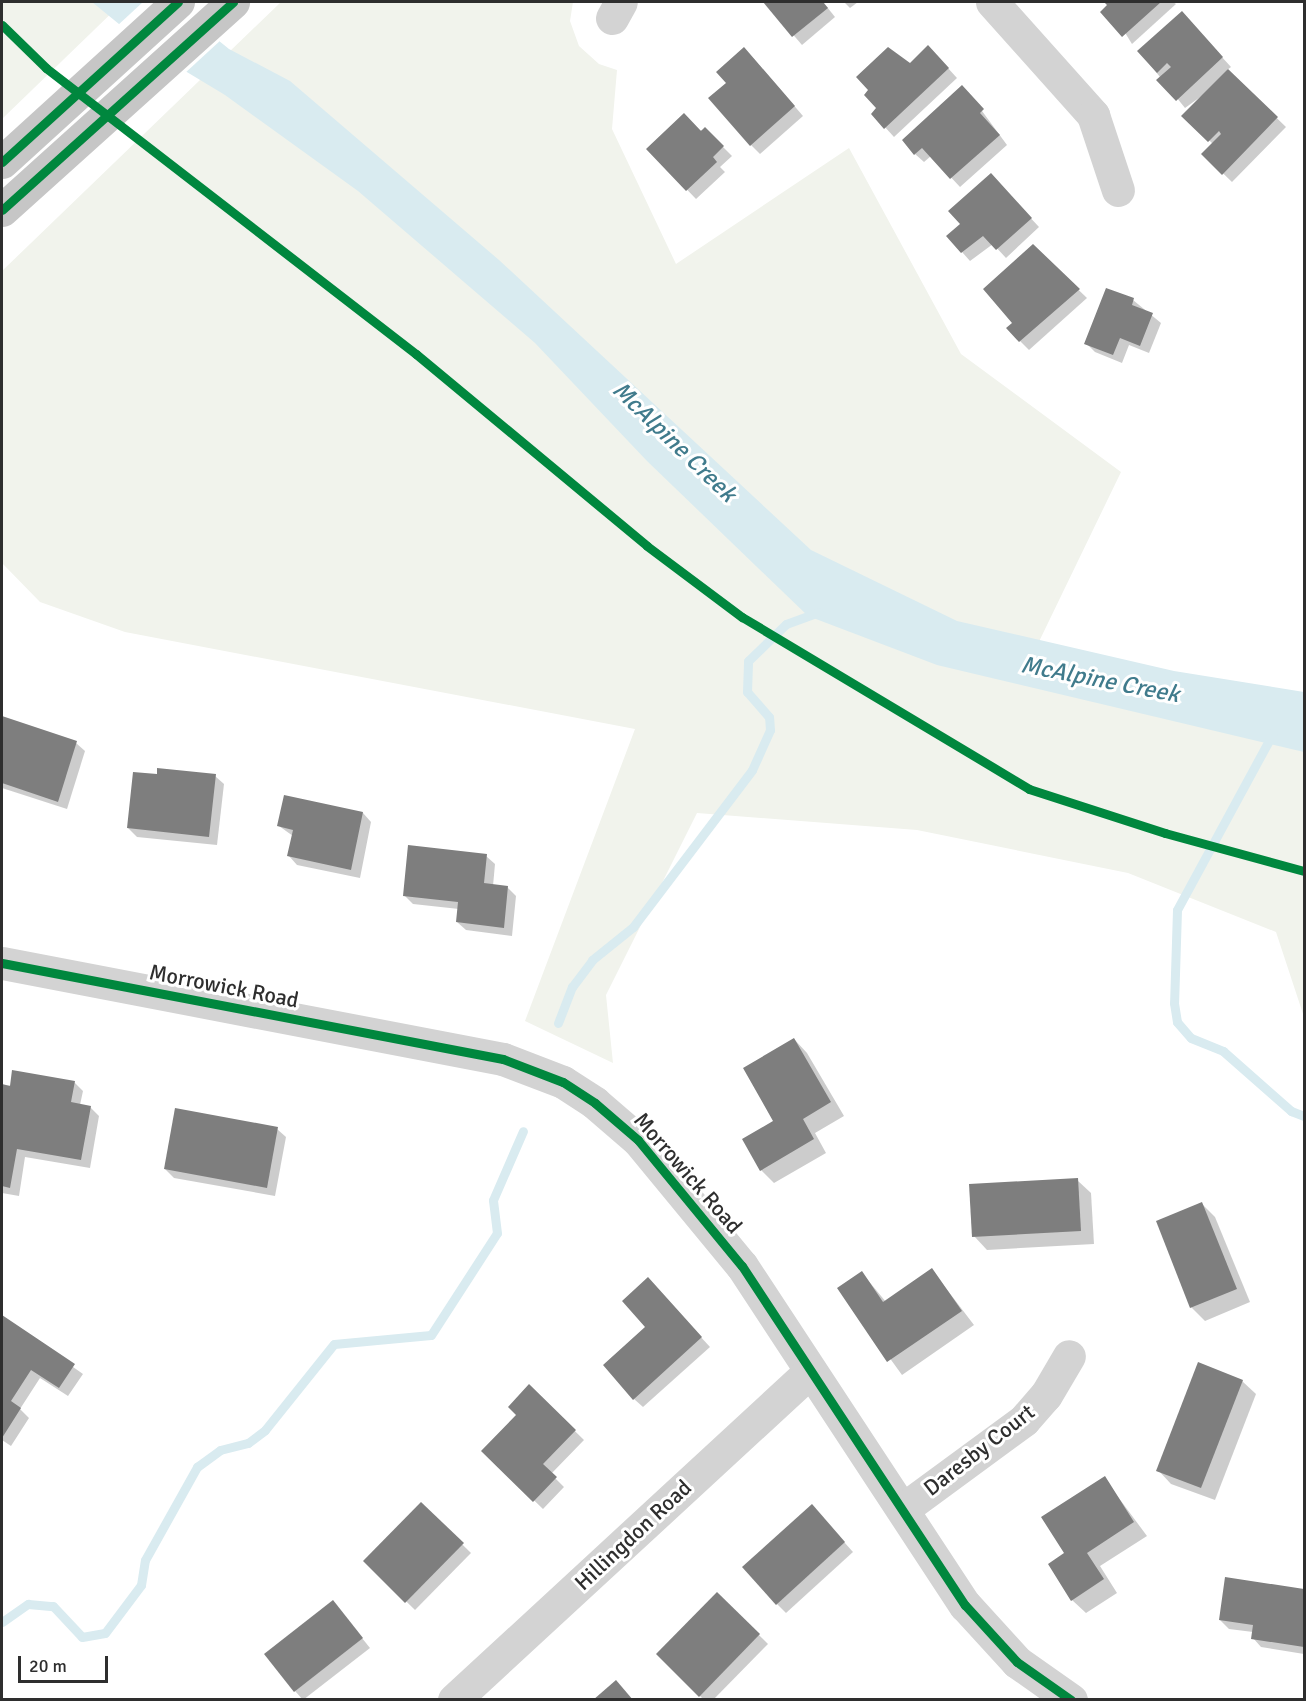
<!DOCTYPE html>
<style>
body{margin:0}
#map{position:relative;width:1306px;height:1701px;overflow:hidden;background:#fff;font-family:Signika,sans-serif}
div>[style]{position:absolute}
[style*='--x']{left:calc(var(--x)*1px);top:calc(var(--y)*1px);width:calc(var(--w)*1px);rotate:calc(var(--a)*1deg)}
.green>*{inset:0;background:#f1f3ec}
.water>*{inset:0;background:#d9ebf0}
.pier>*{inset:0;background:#fff}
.shadow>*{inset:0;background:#0003}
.stream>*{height:9px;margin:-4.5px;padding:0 4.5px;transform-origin:4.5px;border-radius:4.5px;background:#d9ebf0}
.building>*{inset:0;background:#7e7e7e}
.minor>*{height:33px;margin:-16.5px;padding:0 16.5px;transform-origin:16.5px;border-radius:16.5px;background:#d3d3d3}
.major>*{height:33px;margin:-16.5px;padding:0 16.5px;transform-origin:16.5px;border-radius:16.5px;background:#c6c6c6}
.cycleway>*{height:9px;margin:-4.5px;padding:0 4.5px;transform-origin:4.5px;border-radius:4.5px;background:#00873e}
span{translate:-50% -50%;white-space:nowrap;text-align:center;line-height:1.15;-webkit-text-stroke:6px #fff;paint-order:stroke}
.street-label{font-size:22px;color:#2e2e2e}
.water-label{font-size:24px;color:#407b8c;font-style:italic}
.frame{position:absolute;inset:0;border:3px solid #2e2e2e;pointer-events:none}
.scale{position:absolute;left:18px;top:1656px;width:90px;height:27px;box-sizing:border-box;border:3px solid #2e2e2e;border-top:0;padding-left:8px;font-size:18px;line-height:21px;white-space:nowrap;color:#2e2e2e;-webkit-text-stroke:4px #fff;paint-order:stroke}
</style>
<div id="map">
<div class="green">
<div style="clip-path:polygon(2px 2px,123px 2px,2px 119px)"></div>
<div style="clip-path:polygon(281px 2px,573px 2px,570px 21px,579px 46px,599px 64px,617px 70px,612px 129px,676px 264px,849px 148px,961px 354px,1121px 472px,1033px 654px,1304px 729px,1304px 1017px,1276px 932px,1128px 873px,917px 830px,697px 813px,606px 995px,613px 1063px,525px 1021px,635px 729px,125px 632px,40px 602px,2px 563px,2px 271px)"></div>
</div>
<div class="water">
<div style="clip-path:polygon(92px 2px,171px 2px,229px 49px,290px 81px,499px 260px,811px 550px,957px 621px,1174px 671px,1304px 692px,1304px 752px,937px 665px,808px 616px,647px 461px,535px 343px,358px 191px,225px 95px,152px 51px)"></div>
</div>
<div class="pier">
<div style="clip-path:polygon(143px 2px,175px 2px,222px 39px,184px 74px,150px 54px,117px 26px)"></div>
</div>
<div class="shadow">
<div style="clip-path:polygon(765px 2px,823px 2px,835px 17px,802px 45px)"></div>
<div style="clip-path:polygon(844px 2px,858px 2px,850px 8px)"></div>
<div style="clip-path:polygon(1106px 2px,1173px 2px,1176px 4px,1132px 44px)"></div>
<div style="clip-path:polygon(1190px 22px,1231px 67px,1227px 70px,1286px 127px,1232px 182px,1203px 154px,1213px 144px,1184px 116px,1203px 95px,1185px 108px,1139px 51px)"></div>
<div style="clip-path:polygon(937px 56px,957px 78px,894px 137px,873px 114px,910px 64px)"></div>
<div style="clip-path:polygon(753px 58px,803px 116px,760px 154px,751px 145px)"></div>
<div style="clip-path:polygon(971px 96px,1007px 145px,960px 187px,931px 156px,924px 162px,915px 154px)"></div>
<div style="clip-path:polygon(705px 129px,732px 156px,720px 167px,725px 172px,696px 199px,648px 149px)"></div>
<div style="clip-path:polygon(999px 184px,1039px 227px,1006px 258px,993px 244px,970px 261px,962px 252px,962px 224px)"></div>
<div style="clip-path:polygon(1033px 246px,1087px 298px,1029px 350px,1020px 341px)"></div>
<div style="clip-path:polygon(1133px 300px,1161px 323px,1149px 353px,1129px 345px,1122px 363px,1095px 352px,1086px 343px)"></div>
<div style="clip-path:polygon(2px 718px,76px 743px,85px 751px,67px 809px,2px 788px)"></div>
<div style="clip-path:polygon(215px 776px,224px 784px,217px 845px,137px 837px,128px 828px)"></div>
<div style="clip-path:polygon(363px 813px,371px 822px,360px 878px,297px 865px,289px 856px,293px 836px,279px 826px)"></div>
<div style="clip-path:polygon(486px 856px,495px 864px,493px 886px,507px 887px,516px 896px,512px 936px,466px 930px,457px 922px,459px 909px,413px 904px,404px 895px)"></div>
<div style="clip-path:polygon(794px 1039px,807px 1053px,844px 1116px,815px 1133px,826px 1153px,774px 1183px,761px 1170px)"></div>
<div style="clip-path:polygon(74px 1082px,83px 1091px,80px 1105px,90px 1107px,99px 1116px,90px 1168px,25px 1157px,19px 1196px,2px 1193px,2px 1086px)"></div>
<div style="clip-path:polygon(277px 1129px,286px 1137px,275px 1196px,174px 1178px,165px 1169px)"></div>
<div style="clip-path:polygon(1077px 1180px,1091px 1193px,1094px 1244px,987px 1250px,974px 1236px)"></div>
<div style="clip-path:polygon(1202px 1204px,1215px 1217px,1250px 1302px,1205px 1321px,1191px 1307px)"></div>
<div style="clip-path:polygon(932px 1270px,974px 1325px,902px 1375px,839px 1288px,862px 1273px,886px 1302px)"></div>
<div style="clip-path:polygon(656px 1288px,710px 1347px,643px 1407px,634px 1399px)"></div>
<div style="clip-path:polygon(2px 1317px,83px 1374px,68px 1396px,40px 1378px,20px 1409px,29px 1418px,11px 1446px,2px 1440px)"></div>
<div style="clip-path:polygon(1242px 1381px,1256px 1394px,1215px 1500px,1171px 1484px,1158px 1470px)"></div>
<div style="clip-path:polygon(529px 1386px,584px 1440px,551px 1474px,564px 1487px,543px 1509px,483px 1451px,518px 1415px)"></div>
<div style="clip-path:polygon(1104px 1478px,1147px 1536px,1100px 1566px,1117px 1593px,1086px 1613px,1072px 1600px,1066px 1553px)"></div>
<div style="clip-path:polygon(421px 1504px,471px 1553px,415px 1610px,365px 1561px)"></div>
<div style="clip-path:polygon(820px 1515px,853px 1552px,786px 1613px,777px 1604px)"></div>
<div style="clip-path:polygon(1227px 1579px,1304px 1591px,1304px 1654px,1261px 1647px,1253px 1638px,1253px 1632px,1229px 1629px,1220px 1620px)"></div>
<div style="clip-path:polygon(717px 1594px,768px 1644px,713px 1700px,704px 1700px,658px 1654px)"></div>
<div style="clip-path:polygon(333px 1602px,370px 1648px,303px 1700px,295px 1691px)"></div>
</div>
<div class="stream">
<div style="--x:1273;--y:733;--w:201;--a:118.5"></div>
<div style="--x:1177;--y:910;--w:93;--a:91.8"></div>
<div style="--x:1174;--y:1003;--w:19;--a:81"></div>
<div style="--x:1177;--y:1022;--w:21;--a:49"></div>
<div style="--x:1191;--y:1038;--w:35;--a:22"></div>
<div style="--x:1223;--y:1051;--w:91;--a:41.4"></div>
<div style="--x:1291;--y:1111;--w:14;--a:21"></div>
<div style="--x:558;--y:1023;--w:39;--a:-69"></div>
<div style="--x:572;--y:987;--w:34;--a:-53"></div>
<div style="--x:592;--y:960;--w:53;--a:-38.8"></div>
<div style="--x:633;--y:927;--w:197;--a:-52.8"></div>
<div style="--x:752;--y:770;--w:44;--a:-65.8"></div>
<div style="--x:770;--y:730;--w:13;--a:-94"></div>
<div style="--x:769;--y:717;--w:33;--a:-131"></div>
<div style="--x:747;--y:692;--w:31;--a:-88"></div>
<div style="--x:748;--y:661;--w:53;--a:-44.2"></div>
<div style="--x:786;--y:624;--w:35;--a:-20"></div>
<div style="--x:2;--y:1622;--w:32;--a:-35"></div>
<div style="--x:28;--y:1604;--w:25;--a:5"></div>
<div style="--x:53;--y:1606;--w:42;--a:46.9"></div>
<div style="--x:82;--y:1637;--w:23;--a:-10"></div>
<div style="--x:105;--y:1633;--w:60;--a:-53.1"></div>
<div style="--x:141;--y:1585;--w:25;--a:-81"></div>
<div style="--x:145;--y:1560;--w:107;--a:-60.8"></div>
<div style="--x:197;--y:1467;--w:29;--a:-36"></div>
<div style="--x:220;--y:1450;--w:29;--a:-14"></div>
<div style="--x:248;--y:1443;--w:21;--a:-37"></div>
<div style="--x:265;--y:1430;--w:110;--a:-51.3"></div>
<div style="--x:334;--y:1344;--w:97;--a:-5.3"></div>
<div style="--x:431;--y:1335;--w:121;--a:-57.1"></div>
<div style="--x:497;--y:1233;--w:33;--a:-97"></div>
<div style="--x:493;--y:1200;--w:75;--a:-66.5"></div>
</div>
<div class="building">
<div style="clip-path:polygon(763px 2px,823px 2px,828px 8px,792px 37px)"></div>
<div style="clip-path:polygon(1104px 2px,1161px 2px,1122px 37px,1100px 12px,1107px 5px)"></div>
<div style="clip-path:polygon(1182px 11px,1223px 57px,1176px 101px,1156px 80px,1171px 67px,1167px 63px,1157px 73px,1137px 51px)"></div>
<div style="clip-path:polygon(928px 45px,949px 68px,884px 129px,871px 114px,876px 108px,864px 95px,868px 90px,856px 77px,888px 47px,910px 63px)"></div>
<div style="clip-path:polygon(744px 47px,795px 106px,750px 146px,708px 98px,726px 83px,716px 72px)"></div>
<div style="clip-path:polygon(1228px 69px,1278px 117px,1222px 175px,1201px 154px,1221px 134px,1219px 131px,1208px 142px,1181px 116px)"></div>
<div style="clip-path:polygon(962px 85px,984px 109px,980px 113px,1000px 135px,950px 179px,922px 148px,914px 155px,902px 140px)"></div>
<div style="clip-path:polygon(684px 113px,701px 131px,705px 127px,724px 146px,713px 157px,717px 162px,686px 191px,646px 149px)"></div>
<div style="clip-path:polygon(991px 173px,1032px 218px,996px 250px,983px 236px,961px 253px,946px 236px,960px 224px,948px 211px)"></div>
<div style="clip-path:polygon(1033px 244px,1080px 289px,1019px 342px,1006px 328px,1012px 323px,983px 289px)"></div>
<div style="clip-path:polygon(1106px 288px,1134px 298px,1132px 305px,1153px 313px,1140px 346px,1120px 338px,1113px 355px,1084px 344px)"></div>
<div style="clip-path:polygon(2px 716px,77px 741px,58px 802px,2px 783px)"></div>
<div style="clip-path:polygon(157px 768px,216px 774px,209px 837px,127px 828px,133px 772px,157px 774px)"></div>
<div style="clip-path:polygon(284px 795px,363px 812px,351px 870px,287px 856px,293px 830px,277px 826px)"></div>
<div style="clip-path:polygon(408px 845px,487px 854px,484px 883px,508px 886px,504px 928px,456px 922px,458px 902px,403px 896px)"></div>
<div style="clip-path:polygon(794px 1038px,831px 1102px,803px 1119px,814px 1139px,760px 1171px,742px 1139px,773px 1121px,743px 1068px)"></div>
<div style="clip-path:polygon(12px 1070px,75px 1081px,71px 1102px,91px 1106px,81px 1160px,17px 1149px,10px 1188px,2px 1186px,2px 1084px,10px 1086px)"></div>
<div style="clip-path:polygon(175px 1108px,278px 1127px,267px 1188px,164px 1169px)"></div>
<div style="clip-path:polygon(1078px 1178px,1081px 1231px,972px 1237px,969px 1184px)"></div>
<div style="clip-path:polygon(1202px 1202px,1237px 1289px,1190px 1308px,1156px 1221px)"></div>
<div style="clip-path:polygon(932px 1268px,962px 1311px,887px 1362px,837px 1288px,862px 1271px,883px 1302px)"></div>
<div style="clip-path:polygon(648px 1277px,702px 1337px,633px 1400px,603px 1365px,645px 1327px,622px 1301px)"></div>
<div style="clip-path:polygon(2px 1315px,75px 1364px,59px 1388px,31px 1370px,11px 1401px,21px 1408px,2px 1438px)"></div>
<div style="clip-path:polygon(1198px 1362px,1243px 1380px,1201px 1488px,1156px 1471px)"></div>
<div style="clip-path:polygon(529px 1384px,576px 1430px,543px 1464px,557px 1477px,533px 1502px,481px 1451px,516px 1415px,508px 1407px)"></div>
<div style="clip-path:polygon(1105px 1476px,1134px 1522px,1087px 1553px,1104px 1579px,1071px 1601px,1048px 1564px,1064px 1553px,1041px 1517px)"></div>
<div style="clip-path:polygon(421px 1502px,464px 1543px,405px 1603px,363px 1561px)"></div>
<div style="clip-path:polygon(812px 1504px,845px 1542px,776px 1605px,742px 1567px)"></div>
<div style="clip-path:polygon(1225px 1577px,1304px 1589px,1304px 1647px,1251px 1639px,1253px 1625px,1219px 1620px)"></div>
<div style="clip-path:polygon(717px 1592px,760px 1634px,699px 1697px,656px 1654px)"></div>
<div style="clip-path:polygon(333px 1600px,363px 1638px,294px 1692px,264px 1654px)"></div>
<div style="clip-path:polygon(616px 1680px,633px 1700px,593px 1700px)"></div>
</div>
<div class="minor">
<div style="--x:992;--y:2;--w:152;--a:48.2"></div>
<div style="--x:1093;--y:115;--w:79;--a:71.6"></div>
<div style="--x:612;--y:18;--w:18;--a:-61"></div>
<div style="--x:2;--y:963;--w:510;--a:10.85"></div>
<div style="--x:503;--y:1059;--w:64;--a:21"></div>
<div style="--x:563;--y:1082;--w:38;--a:33"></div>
<div style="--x:595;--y:1103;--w:57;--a:40.7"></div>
<div style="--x:638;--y:1140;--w:163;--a:50.5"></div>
<div style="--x:742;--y:1266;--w:406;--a:56.7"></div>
<div style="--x:965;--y:1605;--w:77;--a:47.6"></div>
<div style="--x:1017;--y:1662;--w:66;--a:35.1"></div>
<div style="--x:903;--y:1509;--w:150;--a:-36.3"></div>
<div style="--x:1024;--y:1420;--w:33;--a:-49"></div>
<div style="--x:1046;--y:1395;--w:45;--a:-59.5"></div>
<div style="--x:454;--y:1700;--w:485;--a:-42.7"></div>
</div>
<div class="major">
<div style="--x:2;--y:162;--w:238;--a:-42.3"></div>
<div style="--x:2;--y:210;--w:311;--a:-42"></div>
</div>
<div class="cycleway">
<div style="--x:2;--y:25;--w:62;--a:44.3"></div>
<div style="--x:46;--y:68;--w:468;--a:37.7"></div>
<div style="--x:416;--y:354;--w:300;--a:39.7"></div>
<div style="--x:647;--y:546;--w:119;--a:36.8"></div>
<div style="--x:742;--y:617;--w:335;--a:30.9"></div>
<div style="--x:1029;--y:789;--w:143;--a:17.9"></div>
<div style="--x:1165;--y:833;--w:144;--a:15.3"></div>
<div style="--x:2;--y:162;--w:238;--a:-42.3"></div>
<div style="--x:2;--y:210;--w:311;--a:-42"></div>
<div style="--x:2;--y:963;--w:510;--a:10.85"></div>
<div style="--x:503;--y:1059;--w:64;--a:21"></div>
<div style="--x:563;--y:1082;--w:38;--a:33"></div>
<div style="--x:595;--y:1103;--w:57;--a:40.7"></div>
<div style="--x:638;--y:1140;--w:163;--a:50.5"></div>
<div style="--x:742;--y:1266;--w:406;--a:56.7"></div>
<div style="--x:965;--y:1605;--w:77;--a:47.6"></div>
<div style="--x:1017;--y:1662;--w:66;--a:35.1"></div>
</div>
<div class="street-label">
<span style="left:224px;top:986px;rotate:11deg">Morrowick Road</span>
<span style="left:688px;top:1173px;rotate:49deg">Morrowick Road</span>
<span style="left:979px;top:1450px;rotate:-38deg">Daresby Court</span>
<span style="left:633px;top:1535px;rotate:-43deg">Hillingdon Road</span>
</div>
<div class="water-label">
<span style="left:674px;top:442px;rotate:44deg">McAlpine Creek</span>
<span style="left:1100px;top:680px;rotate:11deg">McAlpine Creek</span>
</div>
<div class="frame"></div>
<div class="scale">20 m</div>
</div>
